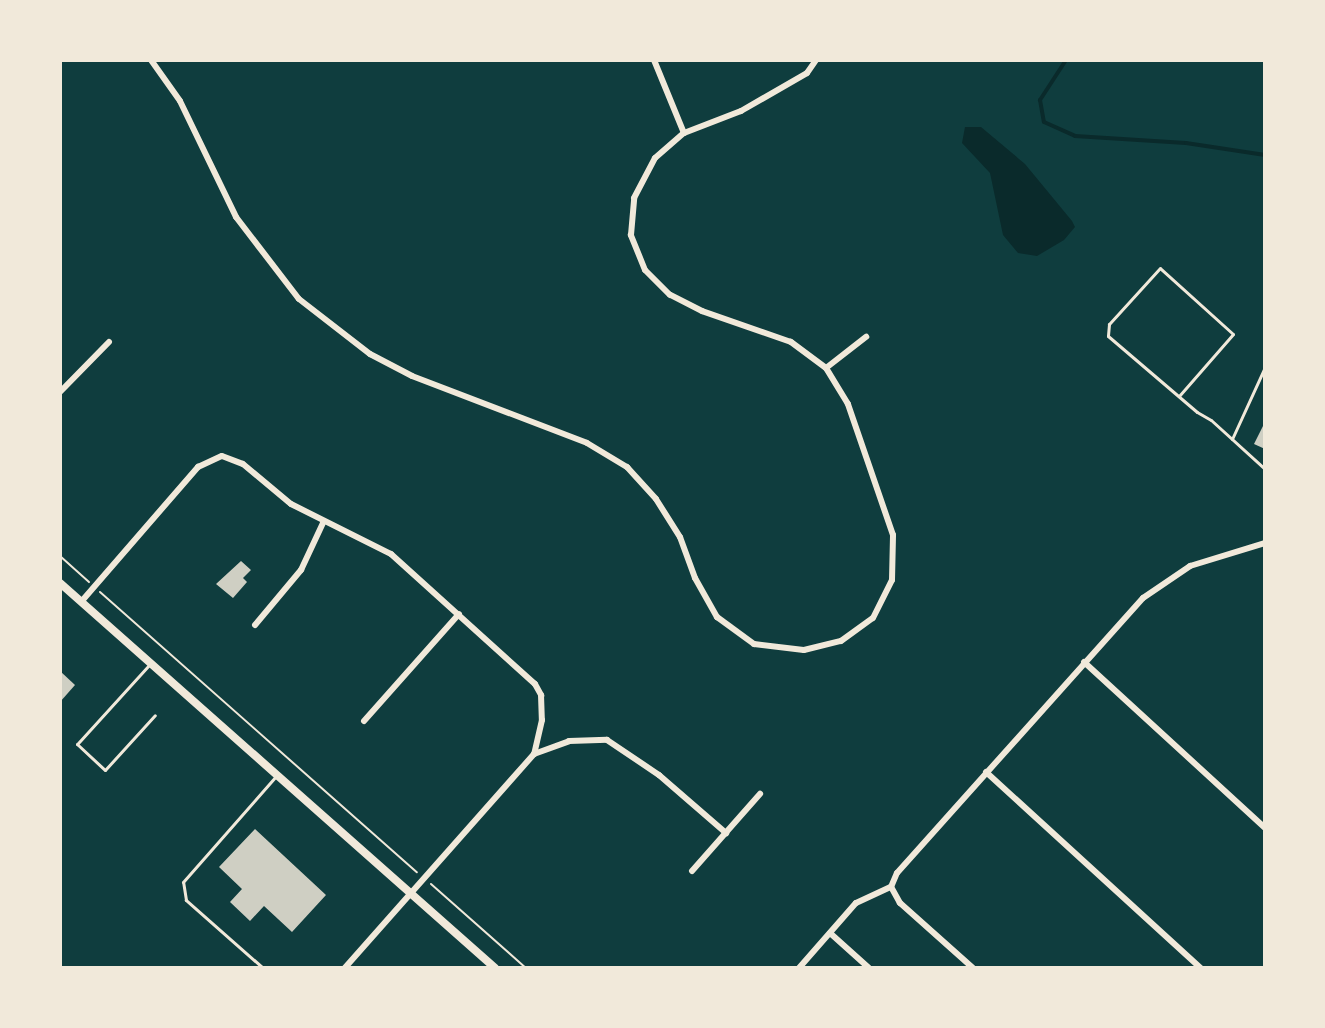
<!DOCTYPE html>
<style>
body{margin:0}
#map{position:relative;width:1325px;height:1028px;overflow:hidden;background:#0f3d3e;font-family:Spectral,serif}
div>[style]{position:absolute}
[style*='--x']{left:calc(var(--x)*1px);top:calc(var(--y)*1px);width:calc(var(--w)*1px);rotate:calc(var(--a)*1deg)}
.water>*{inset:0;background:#0a2a2b}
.stream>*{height:4px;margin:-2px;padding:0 2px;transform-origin:2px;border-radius:2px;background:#0a2a2b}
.building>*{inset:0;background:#cfcfc3}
.path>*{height:2px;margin:-1px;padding:0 1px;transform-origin:1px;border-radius:1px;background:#f1e9da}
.service>*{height:3px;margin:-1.5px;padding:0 1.5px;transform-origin:1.5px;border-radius:1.5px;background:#f1e9da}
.minor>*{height:6px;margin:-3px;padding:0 3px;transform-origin:3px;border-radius:3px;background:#f1e9da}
.tertiary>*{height:8px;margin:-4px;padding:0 4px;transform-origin:4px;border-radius:4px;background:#f1e9da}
span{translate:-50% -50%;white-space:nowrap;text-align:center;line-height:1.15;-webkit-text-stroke:5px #f1e9da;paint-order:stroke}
.frame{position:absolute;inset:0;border:62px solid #f1e9da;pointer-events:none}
</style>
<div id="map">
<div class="water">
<div style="clip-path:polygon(965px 127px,981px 127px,1025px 164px,1072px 221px,1075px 227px,1064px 240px,1037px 256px,1018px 253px,1003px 235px,990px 173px,962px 143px)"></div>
</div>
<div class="stream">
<div style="--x:1066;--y:60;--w:48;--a:123"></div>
<div style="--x:1040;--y:100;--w:22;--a:80"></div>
<div style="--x:1044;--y:122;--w:34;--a:24"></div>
<div style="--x:1075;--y:136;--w:111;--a:3.6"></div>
<div style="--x:1186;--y:143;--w:80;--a:8.6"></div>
</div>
<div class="building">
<div style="clip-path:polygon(1265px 422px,1265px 449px,1254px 444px)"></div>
<div style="clip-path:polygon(241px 561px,251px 570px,243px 578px,247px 582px,233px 598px,216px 584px)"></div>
<div style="clip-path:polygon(60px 671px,75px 685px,60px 702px)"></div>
<div style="clip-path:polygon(255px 829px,326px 895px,292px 932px,264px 906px,250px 921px,230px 902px,242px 889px,219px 867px)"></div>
</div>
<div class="path">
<div style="--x:60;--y:556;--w:39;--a:42"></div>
<div style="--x:100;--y:592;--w:423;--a:41.5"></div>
<div style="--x:431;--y:884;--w:127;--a:41.5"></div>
</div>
<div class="service">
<div style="--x:1179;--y:396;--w:82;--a:-48.9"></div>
<div style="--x:1233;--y:334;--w:98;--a:-137.9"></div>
<div style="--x:1160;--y:268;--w:76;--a:132.3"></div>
<div style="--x:1109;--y:324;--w:12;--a:95"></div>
<div style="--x:1108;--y:336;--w:117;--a:40.5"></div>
<div style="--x:1197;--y:412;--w:16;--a:30"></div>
<div style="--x:1211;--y:420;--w:73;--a:42.2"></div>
<div style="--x:1232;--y:439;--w:79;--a:-65.4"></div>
<div style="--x:149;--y:665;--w:107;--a:132.3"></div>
<div style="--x:77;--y:744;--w:38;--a:43"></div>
<div style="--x:105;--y:770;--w:74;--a:-47.7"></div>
<div style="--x:263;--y:968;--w:103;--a:-138.6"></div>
<div style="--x:186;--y:900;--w:18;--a:-99"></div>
<div style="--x:183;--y:882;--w:141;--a:-48.7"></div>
</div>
<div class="minor">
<div style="--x:151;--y:60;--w:50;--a:54.7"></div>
<div style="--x:180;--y:101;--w:129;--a:64.2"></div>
<div style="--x:236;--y:217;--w:103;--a:52.5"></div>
<div style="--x:299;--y:299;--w:90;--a:37.8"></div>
<div style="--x:370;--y:354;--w:47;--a:27.6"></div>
<div style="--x:412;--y:376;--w:187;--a:20.9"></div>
<div style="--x:587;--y:443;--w:47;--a:31"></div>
<div style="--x:627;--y:467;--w:43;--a:47.8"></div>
<div style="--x:656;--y:499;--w:45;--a:57.7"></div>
<div style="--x:680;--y:537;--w:44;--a:69.9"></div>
<div style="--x:695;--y:578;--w:45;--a:60.6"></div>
<div style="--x:717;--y:617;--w:46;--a:36.1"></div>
<div style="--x:754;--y:644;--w:50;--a:6.8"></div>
<div style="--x:804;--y:650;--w:38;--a:-14"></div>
<div style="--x:841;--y:641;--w:39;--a:-36"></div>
<div style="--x:873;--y:618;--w:42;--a:-63.4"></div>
<div style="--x:892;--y:580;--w:45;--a:-88.7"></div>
<div style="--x:893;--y:535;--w:139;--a:-109"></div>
<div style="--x:848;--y:404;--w:42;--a:-121.4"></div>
<div style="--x:826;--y:368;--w:44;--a:-143.4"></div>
<div style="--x:791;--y:342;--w:94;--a:-160.8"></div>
<div style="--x:702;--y:311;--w:36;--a:-153"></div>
<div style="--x:670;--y:295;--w:35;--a:-135"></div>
<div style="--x:645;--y:270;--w:38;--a:-112"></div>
<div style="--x:631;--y:235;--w:37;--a:-85"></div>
<div style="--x:634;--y:198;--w:45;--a:-62.3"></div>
<div style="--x:655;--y:158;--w:38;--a:-41"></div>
<div style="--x:684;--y:133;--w:61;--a:-21.1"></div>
<div style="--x:741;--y:111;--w:76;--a:-29.9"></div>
<div style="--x:807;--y:73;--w:16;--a:-55"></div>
<div style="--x:654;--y:60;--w:79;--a:67.7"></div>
<div style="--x:826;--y:368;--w:51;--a:-37.8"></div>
<div style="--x:60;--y:392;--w:70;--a:-45.6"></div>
<div style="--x:81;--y:602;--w:179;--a:-49.1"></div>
<div style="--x:198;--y:467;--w:26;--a:-25"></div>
<div style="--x:222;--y:456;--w:22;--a:21"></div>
<div style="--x:243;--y:464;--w:62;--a:39.8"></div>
<div style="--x:291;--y:504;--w:112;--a:26.6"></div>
<div style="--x:391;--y:554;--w:194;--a:42.1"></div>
<div style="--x:535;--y:684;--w:13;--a:61"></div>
<div style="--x:541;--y:695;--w:25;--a:88"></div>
<div style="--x:542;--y:720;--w:35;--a:103"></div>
<div style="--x:534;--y:754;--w:286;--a:131.5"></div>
<div style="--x:255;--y:625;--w:72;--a:-50.1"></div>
<div style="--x:301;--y:570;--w:54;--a:-64.9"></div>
<div style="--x:1084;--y:662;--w:246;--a:42.5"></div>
<div style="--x:364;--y:721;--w:143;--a:-48.4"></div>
<div style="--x:534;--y:754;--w:37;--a:-20"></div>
<div style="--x:569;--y:741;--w:38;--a:-2"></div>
<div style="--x:607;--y:740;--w:63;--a:33.9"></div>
<div style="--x:659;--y:775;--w:89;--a:40.9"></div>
<div style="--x:986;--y:772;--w:291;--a:42.4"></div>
<div style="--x:692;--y:871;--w:103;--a:-48.6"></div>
<div style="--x:830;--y:933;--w:52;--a:41.9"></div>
<div style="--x:799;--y:968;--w:86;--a:-48.8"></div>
<div style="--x:856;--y:903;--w:38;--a:-25"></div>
<div style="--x:973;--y:968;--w:98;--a:-138.3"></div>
<div style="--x:900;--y:903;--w:18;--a:-119"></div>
<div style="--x:891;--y:887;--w:15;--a:-67"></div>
<div style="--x:897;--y:873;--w:369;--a:-48.2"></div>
<div style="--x:1143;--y:598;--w:57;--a:-34.2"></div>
<div style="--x:1190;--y:566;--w:78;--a:-17"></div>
</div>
<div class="tertiary">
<div style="--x:60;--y:583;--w:581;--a:41.51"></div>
</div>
<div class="frame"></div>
</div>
